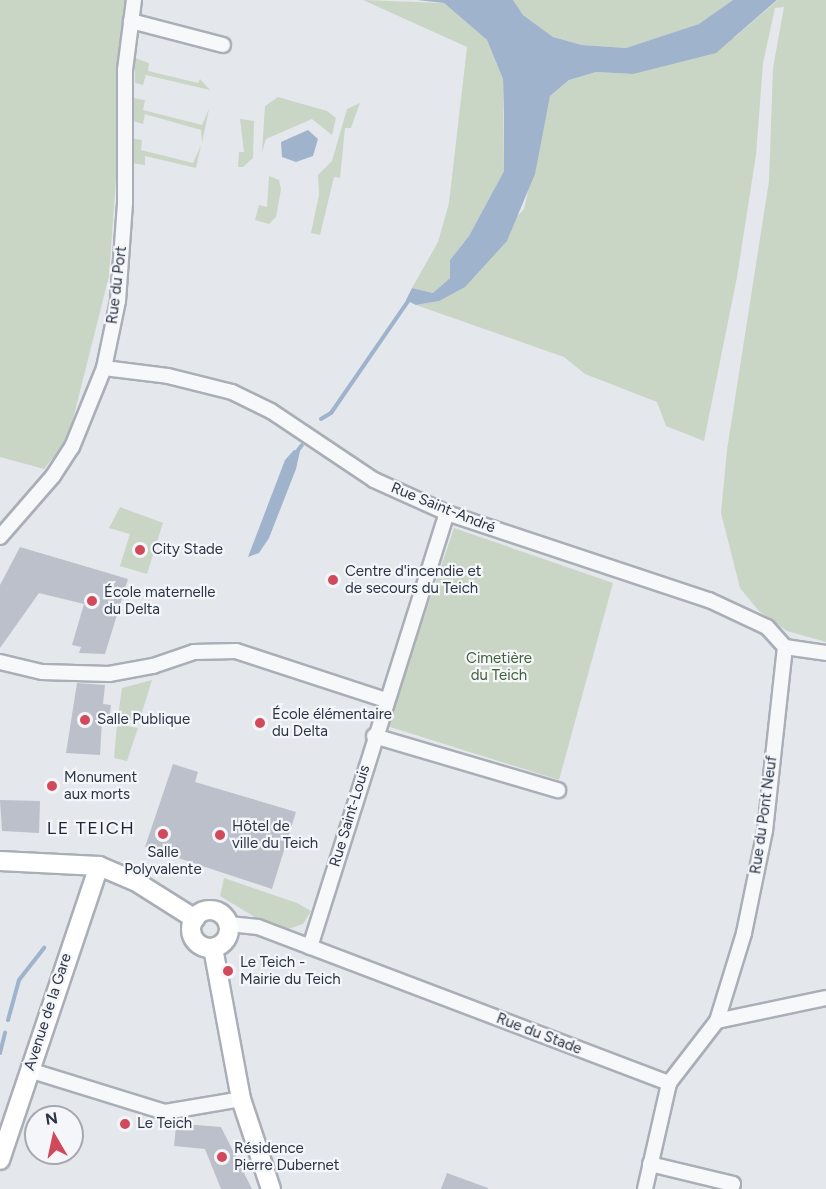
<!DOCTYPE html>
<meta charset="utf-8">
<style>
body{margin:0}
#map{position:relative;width:826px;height:1189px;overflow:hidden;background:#e4e7ec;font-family:Figtree,sans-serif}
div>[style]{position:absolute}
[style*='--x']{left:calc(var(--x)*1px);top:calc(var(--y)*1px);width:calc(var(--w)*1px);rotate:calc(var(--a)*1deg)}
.green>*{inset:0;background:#c9d6c5}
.water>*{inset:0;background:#9fb4cc}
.stream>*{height:4px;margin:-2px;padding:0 2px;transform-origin:2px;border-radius:2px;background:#9fb4cc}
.building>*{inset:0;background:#bbc0ca}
.roads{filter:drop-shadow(2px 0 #a9aeb7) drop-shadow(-2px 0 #a9aeb7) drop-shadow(0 2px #a9aeb7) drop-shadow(0 -2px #a9aeb7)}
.minor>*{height:14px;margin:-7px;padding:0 7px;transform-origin:7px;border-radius:7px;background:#f7f8fa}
.major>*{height:18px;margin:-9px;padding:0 9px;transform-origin:9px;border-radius:9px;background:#fff}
.major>.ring{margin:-9px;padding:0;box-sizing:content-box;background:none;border:18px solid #fff;border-radius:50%}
.dots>*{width:16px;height:16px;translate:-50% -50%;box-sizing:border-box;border:3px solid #f4f6f9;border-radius:50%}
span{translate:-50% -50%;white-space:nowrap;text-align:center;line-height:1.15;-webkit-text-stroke:4.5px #f4f6f9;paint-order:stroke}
.street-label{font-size:15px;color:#2b3445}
.poi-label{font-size:15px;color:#2b3445}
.left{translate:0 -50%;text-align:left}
.park-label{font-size:15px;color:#3f6138}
.quarter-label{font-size:18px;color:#1d2536;letter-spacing:1.5px}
.north{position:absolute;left:24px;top:1105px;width:60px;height:60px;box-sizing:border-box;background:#f4f6f9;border:2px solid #a4a8b1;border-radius:50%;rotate:351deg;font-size:16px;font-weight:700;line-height:24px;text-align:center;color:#2b3445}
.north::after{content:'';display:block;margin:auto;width:21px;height:27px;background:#d1495b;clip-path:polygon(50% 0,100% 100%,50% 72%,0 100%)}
</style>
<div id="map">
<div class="green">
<div style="clip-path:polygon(0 0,129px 0,109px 276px,68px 439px,44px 469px,0 457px)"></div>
<div style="clip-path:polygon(363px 0,444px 3px,487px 40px,503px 79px,504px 171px,469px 236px,450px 260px,450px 278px,433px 293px,412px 288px,438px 242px,449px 203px,467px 47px)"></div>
<div style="clip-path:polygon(513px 0,733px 0,700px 24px,626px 48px,582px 45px,553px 37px,523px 15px)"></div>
<div style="clip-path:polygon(778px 0,826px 0,826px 642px,787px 631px,759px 611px,740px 588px,721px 513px,727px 450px,769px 181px,773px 68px,784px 7px,775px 8px,763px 63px,756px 155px,737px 277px,704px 441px,666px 426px,657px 402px,585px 374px,564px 357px,416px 305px,439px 301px,524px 209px,550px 96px,569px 80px,596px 72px,633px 74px,735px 37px)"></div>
<div style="clip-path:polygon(135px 58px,149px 63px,148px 71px,198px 83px,200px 79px,210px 90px,146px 75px,143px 85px,135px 83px)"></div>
<div style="clip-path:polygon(278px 97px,327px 111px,336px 118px,332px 135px,312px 119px,266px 139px,262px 152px,265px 106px)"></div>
<div style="clip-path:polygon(133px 98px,145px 100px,143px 110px,202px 125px,209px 109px,202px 143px,201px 130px,145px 114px,143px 124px,133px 121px)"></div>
<div style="clip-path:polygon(360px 103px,351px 128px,345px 128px,340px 178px,334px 177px,320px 235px,311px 233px,319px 195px,318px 175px,332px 161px,347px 109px)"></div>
<div style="clip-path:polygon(240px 119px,254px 121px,253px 158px,243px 167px,238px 167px,239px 152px,244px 152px)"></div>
<div style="clip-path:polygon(130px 138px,142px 140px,141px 150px,193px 163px,201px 145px,196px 168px,145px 156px,145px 165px,131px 163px)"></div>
<div style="clip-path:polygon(269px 176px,279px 180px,281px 189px,276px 217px,269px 224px,255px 220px,259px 205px,267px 207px)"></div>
<div style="clip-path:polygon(120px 507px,163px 523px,147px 574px,120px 566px,130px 534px,109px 528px)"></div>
<div style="clip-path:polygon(454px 528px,613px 583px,559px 780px,387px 726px)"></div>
<div style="clip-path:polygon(152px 680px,139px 722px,118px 716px,122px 688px)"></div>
<div style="clip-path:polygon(117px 724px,138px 728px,127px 761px,114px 758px)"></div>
<div style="clip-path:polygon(224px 878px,297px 903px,311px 911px,303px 924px,288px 929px,258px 919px,220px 896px)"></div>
</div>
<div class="water">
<div style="clip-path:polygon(417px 0,513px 0,523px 15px,553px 37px,582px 45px,626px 48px,699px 24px,733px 0,777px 0,716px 53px,633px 74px,596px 72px,569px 80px,550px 96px,535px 174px,507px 241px,465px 287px,439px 301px,416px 305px,406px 300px,412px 288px,433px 293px,450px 278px,450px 260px,469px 236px,504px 171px,504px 116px,503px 79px,487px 40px,444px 3px)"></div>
<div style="clip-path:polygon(308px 130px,318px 139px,313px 156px,296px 162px,282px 157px,281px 142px)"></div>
<div style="clip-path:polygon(294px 450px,300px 451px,296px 469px,269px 538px,259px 553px,248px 557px,285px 460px)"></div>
</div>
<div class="stream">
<div style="--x:321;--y:419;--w:12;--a:-31"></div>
<div style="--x:331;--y:413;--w:137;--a:-55.4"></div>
<div style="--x:295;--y:454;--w:11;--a:-52"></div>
<div style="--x:8;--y:1020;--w:41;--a:-74.6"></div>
<div style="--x:19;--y:980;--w:41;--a:-52"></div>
<div style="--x:0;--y:1053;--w:21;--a:-76"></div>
</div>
<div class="building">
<div style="clip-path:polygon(20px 547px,128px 579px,105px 654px,79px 653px,81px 647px,72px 645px,84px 604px,39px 593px,0 648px,0 585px)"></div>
<div style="clip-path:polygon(77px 683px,105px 685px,103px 704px,111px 705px,109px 720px,102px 720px,100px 755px,66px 753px)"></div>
<div style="clip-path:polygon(173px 764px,198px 772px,195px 782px,296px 812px,272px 889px,145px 847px)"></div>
<div style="clip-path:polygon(0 800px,40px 801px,39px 833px,2px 831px)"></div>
<div style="clip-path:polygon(183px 1124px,221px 1127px,252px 1189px,221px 1189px,205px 1149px,174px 1146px,176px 1126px)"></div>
<div style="clip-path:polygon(447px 1173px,488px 1188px,488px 1189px,441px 1189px)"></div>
</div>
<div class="roads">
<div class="minor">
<div style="--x:131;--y:21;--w:95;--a:14.6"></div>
<div style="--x:104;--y:368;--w:64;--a:7.1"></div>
<div style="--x:168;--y:376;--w:66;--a:14"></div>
<div style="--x:232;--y:392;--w:43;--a:26"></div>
<div style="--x:271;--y:411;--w:124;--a:33.8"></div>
<div style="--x:374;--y:480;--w:80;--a:24.3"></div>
<div style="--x:447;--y:513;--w:276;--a:18.4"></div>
<div style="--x:709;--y:600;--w:64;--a:25"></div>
<div style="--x:767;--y:627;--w:27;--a:48"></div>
<div style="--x:0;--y:537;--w:81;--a:-49"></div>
<div style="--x:53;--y:476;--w:35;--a:-57"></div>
<div style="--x:72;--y:447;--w:85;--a:-67.9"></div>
<div style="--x:104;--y:368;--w:68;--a:-78.2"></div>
<div style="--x:118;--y:301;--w:98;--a:-85.9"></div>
<div style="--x:125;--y:203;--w:133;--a:-90"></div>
<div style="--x:125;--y:70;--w:71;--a:-82.7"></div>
<div style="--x:785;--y:647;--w:41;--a:8.3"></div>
<div style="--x:0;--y:662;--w:43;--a:13.4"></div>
<div style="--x:42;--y:672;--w:67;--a:1.7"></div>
<div style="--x:109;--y:674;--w:45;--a:-10.3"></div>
<div style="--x:153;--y:666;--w:43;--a:-18.9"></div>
<div style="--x:194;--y:652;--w:42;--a:-1.4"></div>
<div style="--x:236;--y:651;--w:158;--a:18.1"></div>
<div style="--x:374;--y:736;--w:192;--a:16.4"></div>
<div style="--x:229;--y:924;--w:29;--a:6"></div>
<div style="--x:258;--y:927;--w:440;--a:20.8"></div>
<div style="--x:310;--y:947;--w:455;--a:-72.5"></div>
<div style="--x:717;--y:1021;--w:111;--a:-11.9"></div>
<div style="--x:29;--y:1070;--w:142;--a:17.2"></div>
<div style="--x:165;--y:1112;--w:77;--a:-9.7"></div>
<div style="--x:650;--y:1164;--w:85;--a:13.5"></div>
<div style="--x:733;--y:1184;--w:5;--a:112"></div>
<div style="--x:645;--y:1189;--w:109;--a:-77.2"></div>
<div style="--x:669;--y:1083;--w:78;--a:-52.3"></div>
<div style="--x:717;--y:1021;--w:92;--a:-72.9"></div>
<div style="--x:744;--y:933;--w:104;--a:-78.4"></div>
<div style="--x:765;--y:831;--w:185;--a:-83.8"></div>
</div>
<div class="major">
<div style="--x:0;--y:861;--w:99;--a:2.9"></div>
<div style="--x:99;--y:866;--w:39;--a:23"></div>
<div style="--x:135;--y:881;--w:71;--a:32.3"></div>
<div class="ring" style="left:191px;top:910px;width:20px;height:20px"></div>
<div style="--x:213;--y:948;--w:154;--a:79.5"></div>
<div style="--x:241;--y:1099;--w:95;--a:71.6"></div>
<div style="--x:0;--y:1160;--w:310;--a:-71.4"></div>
</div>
</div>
<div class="dots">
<div style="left:140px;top:550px;background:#d1495b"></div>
<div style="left:333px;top:580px;background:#d1495b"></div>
<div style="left:92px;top:601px;background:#d1495b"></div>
<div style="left:85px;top:720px;background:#d1495b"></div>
<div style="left:260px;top:723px;background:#d1495b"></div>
<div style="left:52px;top:786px;background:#d1495b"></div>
<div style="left:163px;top:834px;background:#d1495b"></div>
<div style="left:220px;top:835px;background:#d1495b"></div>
<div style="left:228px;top:971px;background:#d1495b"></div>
<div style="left:125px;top:1124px;background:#d1495b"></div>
<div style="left:222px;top:1157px;background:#d1495b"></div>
</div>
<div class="street-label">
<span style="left:117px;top:285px;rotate:-83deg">Rue du Port</span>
<span style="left:443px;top:508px;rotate:22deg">Rue Saint-André</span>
<span style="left:764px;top:815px;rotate:-82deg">Rue du Pont Neuf</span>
<span style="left:350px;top:816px;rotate:-73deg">Rue Saint-Louis</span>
<span style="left:48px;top:1012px;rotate:-72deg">Avenue de la Gare</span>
<span style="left:539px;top:1034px;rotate:21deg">Rue du Stade</span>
</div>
<div class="poi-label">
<span class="left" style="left:152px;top:550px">City Stade</span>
<span class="left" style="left:345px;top:580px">Centre d'incendie et<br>de secours du Teich</span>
<span class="left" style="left:104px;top:601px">École maternelle<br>du Delta</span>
<span class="left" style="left:272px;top:723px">École élémentaire<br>du Delta</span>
<span class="left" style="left:97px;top:720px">Salle Publique</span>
<span class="left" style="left:64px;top:786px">Monument<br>aux morts</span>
<span class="left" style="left:232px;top:835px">Hôtel de<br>ville du Teich</span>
<span style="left:163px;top:861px">Salle<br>Polyvalente</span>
<span class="left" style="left:240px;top:971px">Le Teich -<br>Mairie du Teich</span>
<span class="left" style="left:137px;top:1124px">Le Teich</span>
<span class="left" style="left:234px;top:1157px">Résidence<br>Pierre Dubernet</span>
</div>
<div class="park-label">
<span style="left:499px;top:667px">Cimetière<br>du Teich</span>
</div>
<div class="quarter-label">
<span style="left:91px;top:828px">LE TEICH</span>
</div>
<div class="north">N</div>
</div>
